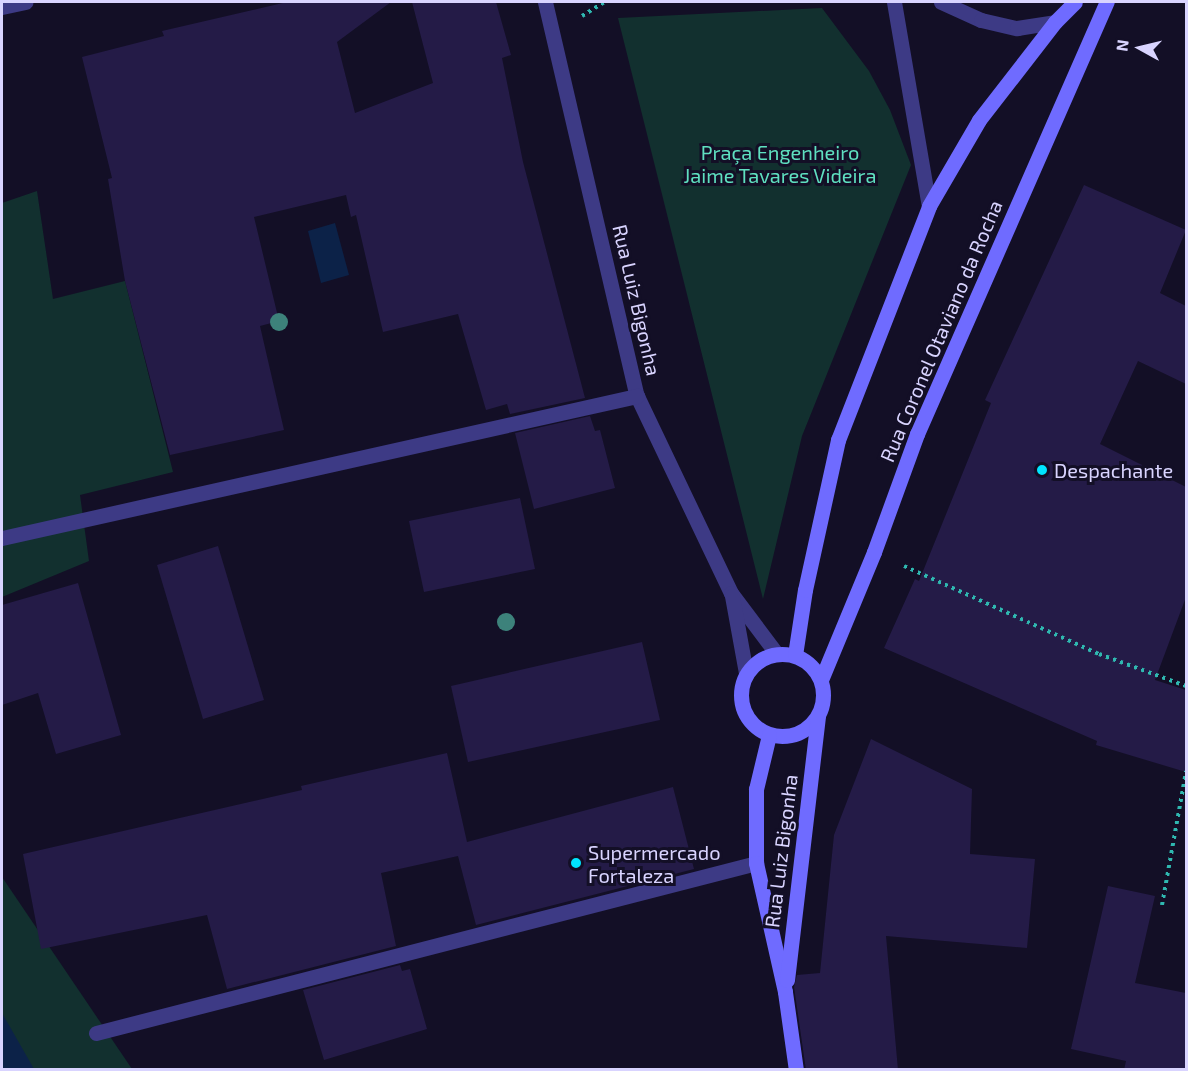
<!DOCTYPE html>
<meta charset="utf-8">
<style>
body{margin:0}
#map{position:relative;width:1188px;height:1071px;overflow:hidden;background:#130f26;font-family:"Exo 2",sans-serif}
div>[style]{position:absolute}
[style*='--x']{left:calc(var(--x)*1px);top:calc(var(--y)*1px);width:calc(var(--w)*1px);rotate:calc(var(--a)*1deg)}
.green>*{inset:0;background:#12302f}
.water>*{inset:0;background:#0c2248}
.building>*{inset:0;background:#241b47}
.path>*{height:4px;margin-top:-2px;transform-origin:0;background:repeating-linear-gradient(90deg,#2fb8b0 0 3px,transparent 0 7.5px)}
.lane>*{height:15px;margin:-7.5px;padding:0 7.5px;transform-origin:7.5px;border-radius:7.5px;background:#3d3a85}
.street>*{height:15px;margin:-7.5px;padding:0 7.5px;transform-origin:7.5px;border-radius:7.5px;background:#3d3a85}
.secondary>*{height:15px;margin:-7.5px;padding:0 7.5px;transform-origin:7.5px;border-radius:7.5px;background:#6f6bff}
.secondary>.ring{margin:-7.5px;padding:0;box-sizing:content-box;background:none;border:15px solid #6f6bff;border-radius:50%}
.trees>*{width:18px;height:18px;margin:-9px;border-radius:50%;background:#3d827b}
.dots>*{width:16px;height:16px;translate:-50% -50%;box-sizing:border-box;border:3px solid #130f26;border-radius:50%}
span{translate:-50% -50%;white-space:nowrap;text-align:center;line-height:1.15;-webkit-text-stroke:6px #130f26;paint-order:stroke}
.park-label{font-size:20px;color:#5fe0c0}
.street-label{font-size:20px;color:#d9d4ff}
.poi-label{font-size:20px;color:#d9d4ff}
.left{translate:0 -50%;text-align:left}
.frame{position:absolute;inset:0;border:3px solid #d9d4ff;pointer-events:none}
.north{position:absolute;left:1110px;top:18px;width:60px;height:60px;-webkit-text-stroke:4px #130f26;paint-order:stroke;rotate:278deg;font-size:16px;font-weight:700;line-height:24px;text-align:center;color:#d9d4ff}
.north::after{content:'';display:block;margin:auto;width:21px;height:27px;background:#d9d4ff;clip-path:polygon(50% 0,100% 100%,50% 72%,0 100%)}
</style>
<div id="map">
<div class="green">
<div style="clip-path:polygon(822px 8px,869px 71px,890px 110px,911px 165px,802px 436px,763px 599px,618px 18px)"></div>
<div style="clip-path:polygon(37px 191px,53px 299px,125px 281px,173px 472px,80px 495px,89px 561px,2px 597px,2px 203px)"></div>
<div style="clip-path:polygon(2px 877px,132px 1069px,2px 1069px)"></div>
</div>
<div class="water">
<div style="clip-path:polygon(335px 223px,349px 275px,321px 283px,308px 231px)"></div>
<div style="clip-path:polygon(2px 1013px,34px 1069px,2px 1069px)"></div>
</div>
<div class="building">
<div style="clip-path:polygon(287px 2px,391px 2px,337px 42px,355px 113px,433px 83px,412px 2px,496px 2px,511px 55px,502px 58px,523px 162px,585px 398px,510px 414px,507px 404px,486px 410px,458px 314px,383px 332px,356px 215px,351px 217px,346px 195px,254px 217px,279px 321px,260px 326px,284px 430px,170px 455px,125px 281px,108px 179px,112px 178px,82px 57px,164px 36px,162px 31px)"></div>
<div style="clip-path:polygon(1084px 185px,1186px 230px,1160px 293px,1186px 306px,1186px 384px,1138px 361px,1100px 444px,1186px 487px,1186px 597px,1155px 680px,1186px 690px,1186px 772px,1096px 745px,1097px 741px,884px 648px,915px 579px,919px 581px,991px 403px,985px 400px)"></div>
<div style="clip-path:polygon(590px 416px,595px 431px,600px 430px,615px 488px,534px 509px,515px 433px)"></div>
<div style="clip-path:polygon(520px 498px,535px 569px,424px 592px,409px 521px)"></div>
<div style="clip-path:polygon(218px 546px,264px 700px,203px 719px,157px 565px)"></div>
<div style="clip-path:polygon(78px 583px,121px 735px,56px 754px,38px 693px,2px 705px,2px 605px)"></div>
<div style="clip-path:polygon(642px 642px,660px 720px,468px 762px,451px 686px)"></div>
<div style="clip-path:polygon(871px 739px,972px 789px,970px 854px,1035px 859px,1027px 948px,886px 936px,898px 1070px,806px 1070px,794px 987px,797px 975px,820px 973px,834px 835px)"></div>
<div style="clip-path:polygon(447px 753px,467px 842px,673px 787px,694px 869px,476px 925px,458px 856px,381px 873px,396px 946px,227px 989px,207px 915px,41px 949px,23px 854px,302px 790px,301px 786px)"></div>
<div style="clip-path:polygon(1108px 886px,1155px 896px,1135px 983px,1186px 993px,1186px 1070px,1124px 1070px,1126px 1061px,1071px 1049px)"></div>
<div style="clip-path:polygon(400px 965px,402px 971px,410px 969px,427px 1029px,324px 1060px,303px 990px)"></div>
</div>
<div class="path">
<div style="--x:582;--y:16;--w:26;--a:-32"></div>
<div style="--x:904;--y:566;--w:214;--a:24.3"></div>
<div style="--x:1099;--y:654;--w:93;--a:20.2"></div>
<div style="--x:1162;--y:905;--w:136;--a:-79.8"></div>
</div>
<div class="lane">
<div style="--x:894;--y:2;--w:207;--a:80.3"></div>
<div style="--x:941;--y:2;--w:44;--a:24.2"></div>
<div style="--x:981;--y:20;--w:37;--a:13"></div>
<div style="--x:1017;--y:28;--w:38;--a:-9"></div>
</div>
<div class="street">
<div style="--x:545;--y:2;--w:405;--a:76.9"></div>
<div style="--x:637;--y:396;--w:218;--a:64.5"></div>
<div style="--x:731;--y:593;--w:75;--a:53.1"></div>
<div style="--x:2;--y:7;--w:24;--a:-12"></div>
<div style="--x:2;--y:538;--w:651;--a:-12.61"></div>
<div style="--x:732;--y:596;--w:78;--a:79.7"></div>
<div style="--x:96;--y:1033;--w:682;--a:-14.44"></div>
</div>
<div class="secondary">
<div class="ring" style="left:741px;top:654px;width:67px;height:67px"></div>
<div style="--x:795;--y:655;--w:66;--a:-81.3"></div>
<div style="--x:805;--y:590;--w:154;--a:-77.6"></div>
<div style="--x:838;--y:440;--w:251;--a:-68.7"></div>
<div style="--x:929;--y:206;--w:99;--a:-59.8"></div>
<div style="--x:979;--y:120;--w:124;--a:-52.2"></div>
<div style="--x:1055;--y:22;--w:28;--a:-45"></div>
<div style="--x:821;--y:680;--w:139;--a:-67.5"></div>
<div style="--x:874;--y:552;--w:126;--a:-70"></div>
<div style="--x:917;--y:434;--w:472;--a:-66.3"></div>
<div style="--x:769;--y:735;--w:56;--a:103.5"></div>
<div style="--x:756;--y:789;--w:74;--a:90"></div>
<div style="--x:756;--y:863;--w:132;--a:77.3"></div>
<div style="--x:785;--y:992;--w:79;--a:82"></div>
<div style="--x:787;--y:980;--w:266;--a:-83.3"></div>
</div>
<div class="trees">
<div style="left:279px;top:322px"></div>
<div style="left:506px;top:622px"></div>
</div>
<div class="dots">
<div style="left:1042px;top:470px;background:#00e5ff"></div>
<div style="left:576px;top:863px;background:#00e5ff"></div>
</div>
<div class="park-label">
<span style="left:780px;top:164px">Praça Engenheiro<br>Jaime Tavares Videira</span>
</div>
<div class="street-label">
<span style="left:637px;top:300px;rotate:77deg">Rua Luiz Bigonha</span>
<span style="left:941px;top:331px;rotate:-67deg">Rua Coronel Otaviano da Rocha</span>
<span style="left:781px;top:851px;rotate:-83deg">Rua Luiz Bigonha</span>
</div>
<div class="poi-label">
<span class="left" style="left:1054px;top:470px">Despachante</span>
<span class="left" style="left:588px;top:864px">Supermercado<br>Fortaleza</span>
</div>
<div class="frame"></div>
<div class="north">N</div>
</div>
